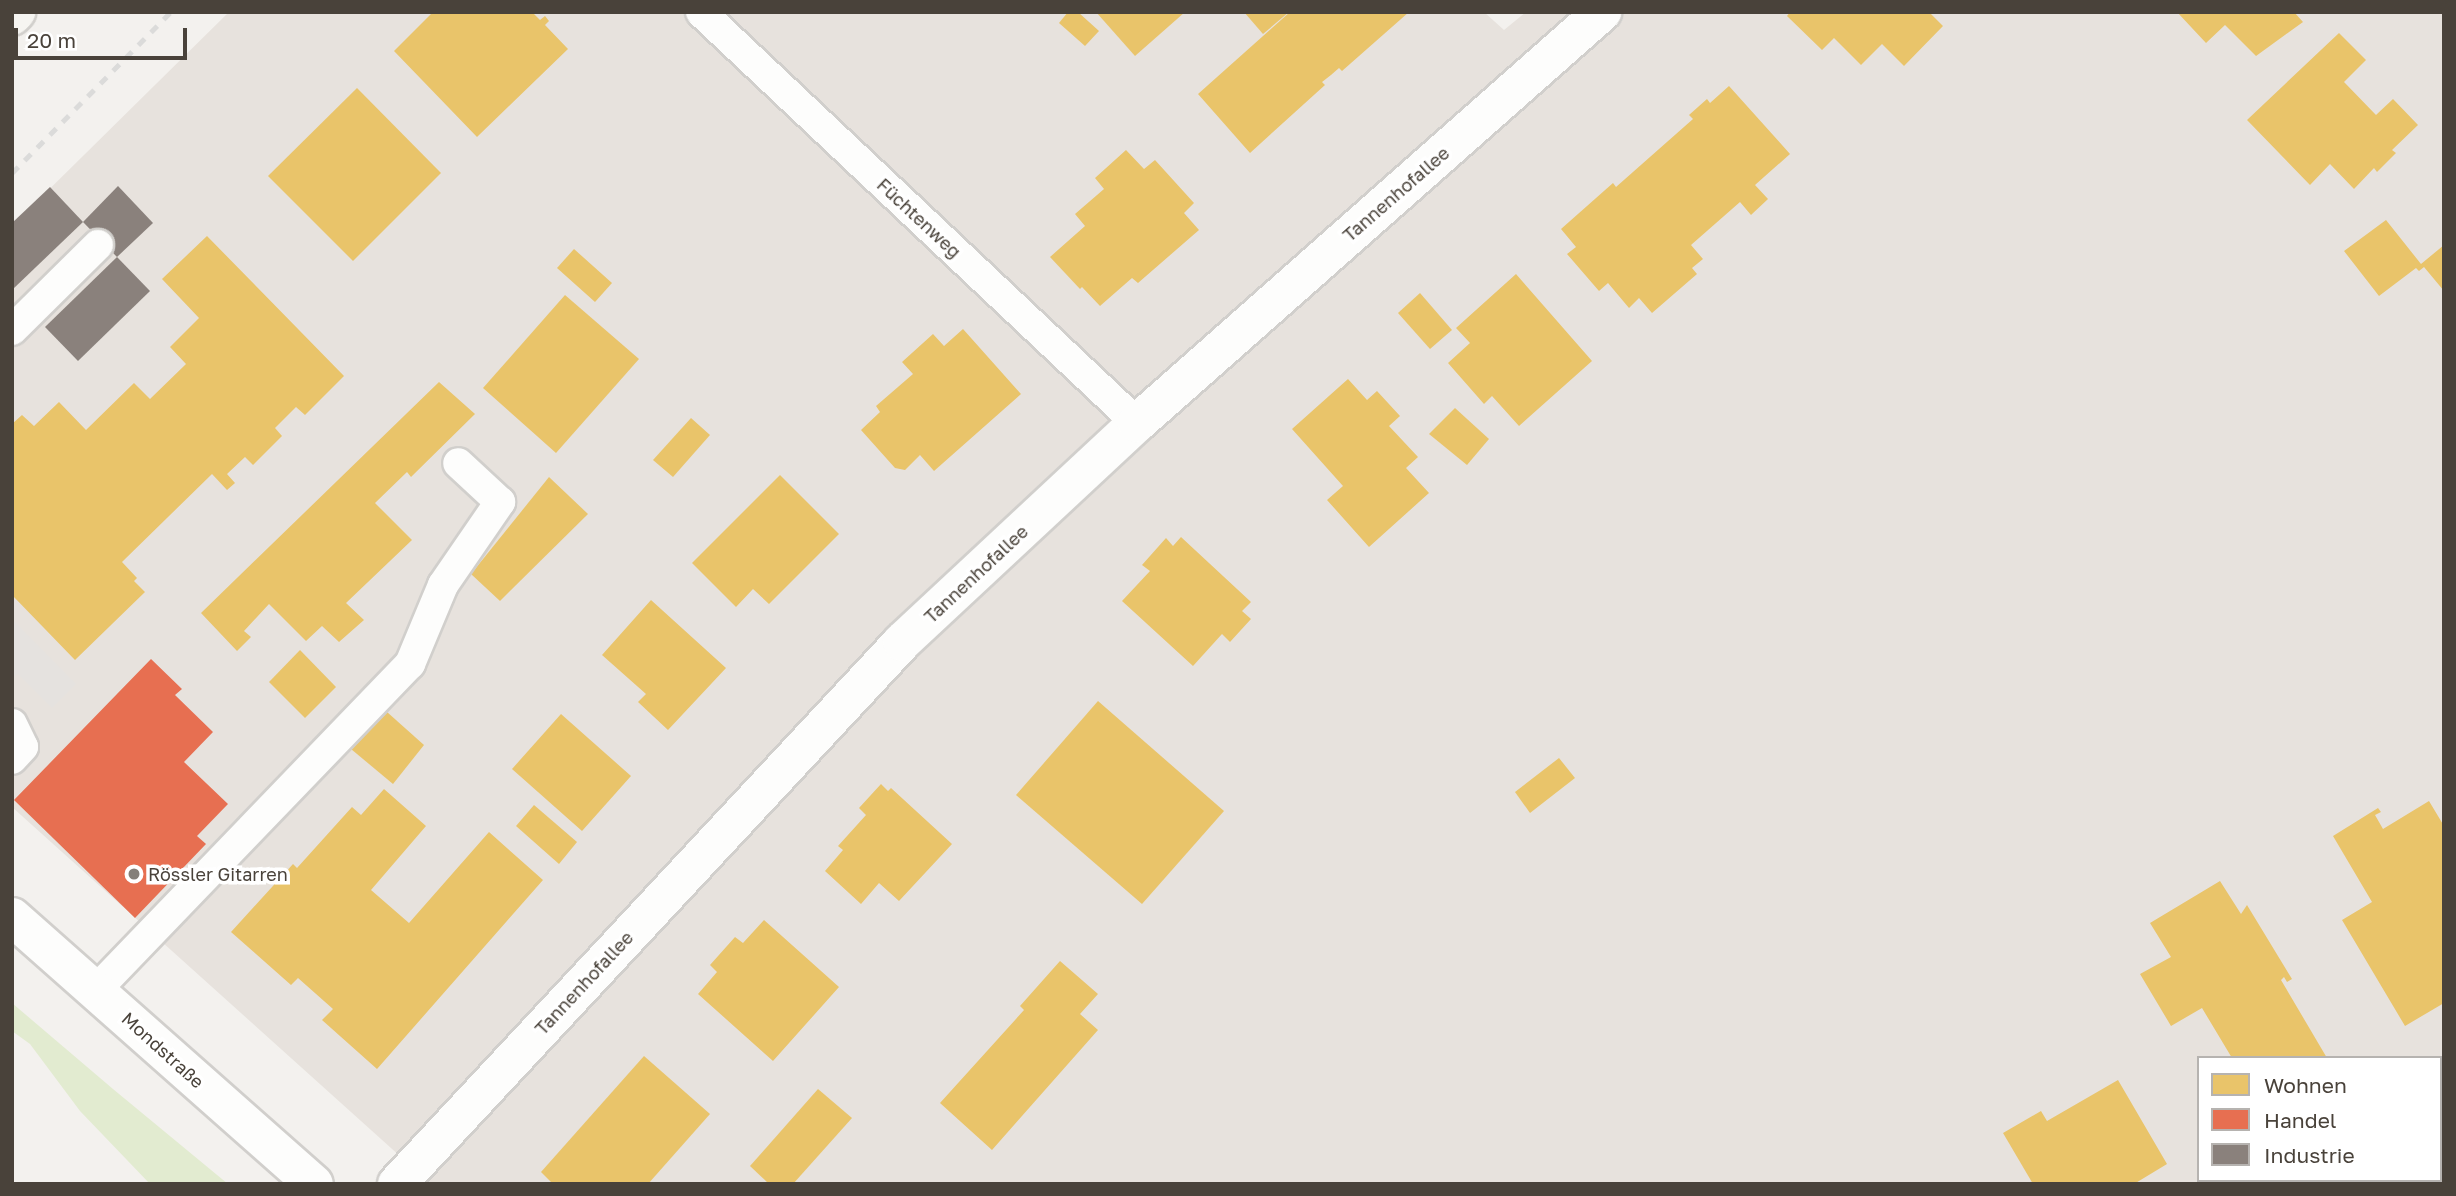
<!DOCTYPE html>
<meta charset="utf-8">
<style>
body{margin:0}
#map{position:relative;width:2456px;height:1196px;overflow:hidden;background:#f3f1ee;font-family:"Golos Text",sans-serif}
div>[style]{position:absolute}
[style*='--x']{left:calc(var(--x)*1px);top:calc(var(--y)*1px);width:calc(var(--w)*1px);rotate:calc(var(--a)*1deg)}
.residential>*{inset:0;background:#e7e2dd}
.green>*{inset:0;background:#e2ebd0}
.parking>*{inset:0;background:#e5e2df}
.homes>*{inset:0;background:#e9c46a}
.shops>*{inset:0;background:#e76f51}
.industry>*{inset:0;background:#8a817c}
.roads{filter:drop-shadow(2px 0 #d1cfcc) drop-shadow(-2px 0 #d1cfcc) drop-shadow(0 2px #d1cfcc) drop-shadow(0 -2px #d1cfcc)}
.service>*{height:30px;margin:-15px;padding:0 15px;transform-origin:15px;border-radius:15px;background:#fdfdfc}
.minor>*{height:38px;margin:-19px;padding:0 19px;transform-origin:19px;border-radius:19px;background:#fdfdfc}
.tertiary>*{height:38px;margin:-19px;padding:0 19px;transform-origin:19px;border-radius:19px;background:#fdfdfc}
.secondary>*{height:38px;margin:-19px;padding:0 19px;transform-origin:19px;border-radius:19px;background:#f6f5f1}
.rail>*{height:5px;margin-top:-2.5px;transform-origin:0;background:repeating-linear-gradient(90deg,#dbdbda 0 9px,transparent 0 18px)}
.dots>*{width:19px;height:19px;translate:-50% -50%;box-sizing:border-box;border:4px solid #fff;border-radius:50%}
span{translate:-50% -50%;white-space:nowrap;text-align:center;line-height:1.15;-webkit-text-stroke:7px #fff;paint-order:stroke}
.street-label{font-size:18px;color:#49423a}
.poi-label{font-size:18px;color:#49423a}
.left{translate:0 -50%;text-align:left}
.frame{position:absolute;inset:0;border:14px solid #49423a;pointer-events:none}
.legend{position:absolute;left:2197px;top:1056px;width:245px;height:126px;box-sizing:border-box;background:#fff;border:2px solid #b6b3b0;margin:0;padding:9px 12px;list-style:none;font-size:21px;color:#49423a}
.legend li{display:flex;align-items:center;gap:14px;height:35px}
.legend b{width:35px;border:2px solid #b6b3b0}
.scale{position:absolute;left:14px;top:28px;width:173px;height:32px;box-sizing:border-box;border:4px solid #49423a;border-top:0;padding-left:9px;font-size:21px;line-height:24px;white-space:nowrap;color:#49423a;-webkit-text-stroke:5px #fff;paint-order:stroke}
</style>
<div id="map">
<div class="residential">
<div style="clip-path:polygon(evenodd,229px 12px,1484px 12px,1504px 30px,1526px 12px,2444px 12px,2444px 1184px,431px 1184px,12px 807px,12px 226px,229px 12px,2199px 1058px,2440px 1058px,2440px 1180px,2199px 1180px,2199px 1058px)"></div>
</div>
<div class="green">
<div style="clip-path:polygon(12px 1003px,113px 1089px,228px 1184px,150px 1184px,80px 1111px,30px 1044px,12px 1031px)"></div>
</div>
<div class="parking">
<div style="clip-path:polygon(12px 619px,76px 684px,52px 708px,18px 674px,12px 679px)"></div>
</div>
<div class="homes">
<div style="clip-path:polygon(433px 12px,532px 12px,540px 20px,545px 16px,549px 21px,545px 25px,568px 49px,477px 137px,394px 51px)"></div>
<div style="clip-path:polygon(1068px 12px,1078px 12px,1099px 31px,1085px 46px,1059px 23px)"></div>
<div style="clip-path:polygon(1096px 12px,1185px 12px,1135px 56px)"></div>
<div style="clip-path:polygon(1244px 12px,1289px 12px,1263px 34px)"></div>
<div style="clip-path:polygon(1290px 12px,1409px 12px,1342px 71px,1339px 68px,1331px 75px,1322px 82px,1325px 85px,1250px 153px,1198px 94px)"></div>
<div style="clip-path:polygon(1790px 12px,1929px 12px,1943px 26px,1904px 66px,1882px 44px,1861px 65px,1834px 38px,1822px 50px,1787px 16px)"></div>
<div style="clip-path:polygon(2177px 12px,2294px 12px,2303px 22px,2256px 56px,2225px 25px,2206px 43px)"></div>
<div style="clip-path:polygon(2339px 33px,2366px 60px,2344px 82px,2376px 115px,2393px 99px,2418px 125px,2392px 150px,2396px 153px,2377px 172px,2374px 168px,2354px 189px,2330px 164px,2310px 185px,2247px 120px)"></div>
<div style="clip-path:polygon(1729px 86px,1790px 154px,1755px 185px,1768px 199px,1751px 215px,1740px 202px,1691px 245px,1703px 259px,1692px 268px,1697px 274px,1652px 313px,1639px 298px,1629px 308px,1608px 283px,1599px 291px,1567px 254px,1576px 247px,1561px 229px,1613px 183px,1616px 187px,1693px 119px,1689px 115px,1707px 99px,1710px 103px)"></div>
<div style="clip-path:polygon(357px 88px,441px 173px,353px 261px,268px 176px)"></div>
<div style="clip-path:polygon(1126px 150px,1144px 169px,1155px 160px,1194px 203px,1184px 213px,1199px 230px,1138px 283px,1132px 278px,1100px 306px,1082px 287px,1080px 289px,1050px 257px,1085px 226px,1075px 214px,1104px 189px,1095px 178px)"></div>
<div style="clip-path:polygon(2386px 220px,2421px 264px,2444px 245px,2444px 291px,2424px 267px,2419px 271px,2416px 268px,2379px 296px,2344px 251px)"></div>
<div style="clip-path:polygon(207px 236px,344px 376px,305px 415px,296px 407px,275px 428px,282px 436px,253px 465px,245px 457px,227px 474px,235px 483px,227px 490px,212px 474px,122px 562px,137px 578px,134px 581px,145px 592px,75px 660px,12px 595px,12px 424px,22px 415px,34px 426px,59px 402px,86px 430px,134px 383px,150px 399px,186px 364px,170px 347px,199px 318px,162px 279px)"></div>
<div style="clip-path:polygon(574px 249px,612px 283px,595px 302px,557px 268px)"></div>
<div style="clip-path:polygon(1516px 274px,1592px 361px,1519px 426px,1492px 396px,1484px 404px,1448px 363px,1470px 343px,1456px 328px)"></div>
<div style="clip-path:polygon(1420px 293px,1452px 330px,1430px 349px,1398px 313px)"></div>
<div style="clip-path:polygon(565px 295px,639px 359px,556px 453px,483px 388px)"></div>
<div style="clip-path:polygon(963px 329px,1021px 394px,934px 471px,920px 455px,905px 470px,895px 468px,861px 430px,880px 412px,876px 406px,913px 374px,902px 362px,933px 334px,944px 346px)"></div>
<div style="clip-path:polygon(1348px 379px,1367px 400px,1377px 391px,1400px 416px,1389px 426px,1418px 457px,1406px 468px,1429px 493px,1369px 547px,1327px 500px,1343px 486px,1292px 429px)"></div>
<div style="clip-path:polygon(439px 382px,475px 414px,411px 477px,407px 472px,375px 503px,412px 540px,346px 603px,364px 620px,339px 642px,322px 626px,306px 641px,269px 604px,244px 631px,251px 637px,237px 651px,201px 613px)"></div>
<div style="clip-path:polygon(1455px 408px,1489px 439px,1467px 465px,1429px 434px)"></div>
<div style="clip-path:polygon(691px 418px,710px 435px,673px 477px,653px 460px)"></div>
<div style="clip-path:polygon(780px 475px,839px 534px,769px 604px,753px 589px,736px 607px,692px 563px)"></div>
<div style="clip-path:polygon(549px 477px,588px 514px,500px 601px,471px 574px)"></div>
<div style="clip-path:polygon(1181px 537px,1251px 602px,1242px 611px,1251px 619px,1230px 642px,1222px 634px,1193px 666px,1122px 601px,1150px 571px,1142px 565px,1166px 538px,1173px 546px)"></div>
<div style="clip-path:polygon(651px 600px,726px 668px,668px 730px,638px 702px,646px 694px,602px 655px)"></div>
<div style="clip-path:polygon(300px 650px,336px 687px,305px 718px,269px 682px)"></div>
<div style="clip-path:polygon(1098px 701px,1224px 811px,1142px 904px,1016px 795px)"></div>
<div style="clip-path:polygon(387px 712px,424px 745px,393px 784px,351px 749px)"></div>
<div style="clip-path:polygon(561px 714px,631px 776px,582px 831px,512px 769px)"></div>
<div style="clip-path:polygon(1559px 758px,1575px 778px,1530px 813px,1515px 792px)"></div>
<div style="clip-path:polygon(881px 784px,888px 791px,891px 788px,952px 844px,899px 901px,879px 883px,861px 904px,825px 871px,843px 850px,838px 846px,866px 815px,859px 808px)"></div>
<div style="clip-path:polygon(384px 789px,426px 826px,371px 890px,409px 923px,489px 832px,543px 880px,377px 1069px,322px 1020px,333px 1009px,298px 978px,291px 985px,231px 932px,293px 864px,297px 868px,352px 807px,361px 815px)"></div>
<div style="clip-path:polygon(2429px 801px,2444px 826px,2444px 1003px,2405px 1026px,2342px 920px,2372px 902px,2333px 836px,2378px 808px,2381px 812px,2375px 815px,2383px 829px)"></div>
<div style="clip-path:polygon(534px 805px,577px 842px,559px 864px,516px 826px)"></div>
<div style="clip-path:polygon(2220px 881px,2241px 914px,2247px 905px,2292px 979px,2287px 982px,2284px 977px,2281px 980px,2327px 1058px,2232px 1058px,2202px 1008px,2171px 1026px,2140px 974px,2171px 957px,2150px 923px)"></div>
<div style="clip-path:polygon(764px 920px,839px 987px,773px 1061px,698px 994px,717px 972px,710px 965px,735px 937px,743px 943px)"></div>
<div style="clip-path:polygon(1060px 961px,1098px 994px,1080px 1014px,1098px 1030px,992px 1150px,940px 1103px,1024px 1010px,1020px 1006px)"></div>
<div style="clip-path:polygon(644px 1056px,710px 1114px,648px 1184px,553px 1184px,541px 1172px)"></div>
<div style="clip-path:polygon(2118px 1080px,2167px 1164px,2134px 1184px,2033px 1184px,2003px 1133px,2041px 1111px,2047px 1121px)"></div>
<div style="clip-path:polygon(818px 1089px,852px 1118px,793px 1184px,769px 1184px,750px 1166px)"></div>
</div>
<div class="shops">
<div style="clip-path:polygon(151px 659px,182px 689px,175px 695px,213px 732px,184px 762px,228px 804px,197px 836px,206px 844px,135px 918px,14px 800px)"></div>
</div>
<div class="industry">
<div style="clip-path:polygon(118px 186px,153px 223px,117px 257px,83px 222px)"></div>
<div style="clip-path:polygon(50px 187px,83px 222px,12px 290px,12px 223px)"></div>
<div style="clip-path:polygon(117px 257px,150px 291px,78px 361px,45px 327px)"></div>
</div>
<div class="roads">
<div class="service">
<div style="--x:701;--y:12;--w:599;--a:43.31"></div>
<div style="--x:12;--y:330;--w:121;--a:-44.7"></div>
<div style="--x:12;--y:724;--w:25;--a:64"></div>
<div style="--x:23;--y:747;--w:16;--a:133"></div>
<div style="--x:96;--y:990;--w:453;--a:-46.1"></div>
<div style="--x:410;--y:664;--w:86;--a:-67.3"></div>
<div style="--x:443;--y:585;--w:101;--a:-55.5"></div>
<div style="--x:500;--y:502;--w:57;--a:-137.1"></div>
</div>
<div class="minor">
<div style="--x:2440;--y:1123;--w:4;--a:-27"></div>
<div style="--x:397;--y:1184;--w:741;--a:-47.02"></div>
<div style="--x:902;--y:642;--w:321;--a:-43"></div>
<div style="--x:1137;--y:423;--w:621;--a:-41.47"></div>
<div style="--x:2338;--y:1184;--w:7;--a:-34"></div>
</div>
<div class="tertiary">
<div style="--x:12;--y:917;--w:403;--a:41.5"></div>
</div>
<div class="secondary">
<div style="--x:12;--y:16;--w:6;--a:-45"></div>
</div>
</div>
<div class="rail">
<div style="--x:12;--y:173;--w:226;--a:-45.4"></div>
</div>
<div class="dots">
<div style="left:134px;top:874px;background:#847f79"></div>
</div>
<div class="street-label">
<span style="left:1396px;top:194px;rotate:-41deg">Tannenhofallee</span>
<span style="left:919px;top:218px;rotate:43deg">Füchtenweg</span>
<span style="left:976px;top:574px;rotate:-43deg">Tannenhofallee</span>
<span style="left:584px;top:983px;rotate:-47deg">Tannenhofallee</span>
<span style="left:163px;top:1050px;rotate:42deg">Mondstraße</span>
</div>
<div class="poi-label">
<span class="left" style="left:148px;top:874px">Rössler Gitarren</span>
</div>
<div class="frame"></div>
<ul class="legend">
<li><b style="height:19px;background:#e9c46a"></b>Wohnen</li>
<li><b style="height:19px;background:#e76f51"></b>Handel</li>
<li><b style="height:19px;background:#8a817c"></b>Industrie</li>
</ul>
<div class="scale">20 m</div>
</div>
